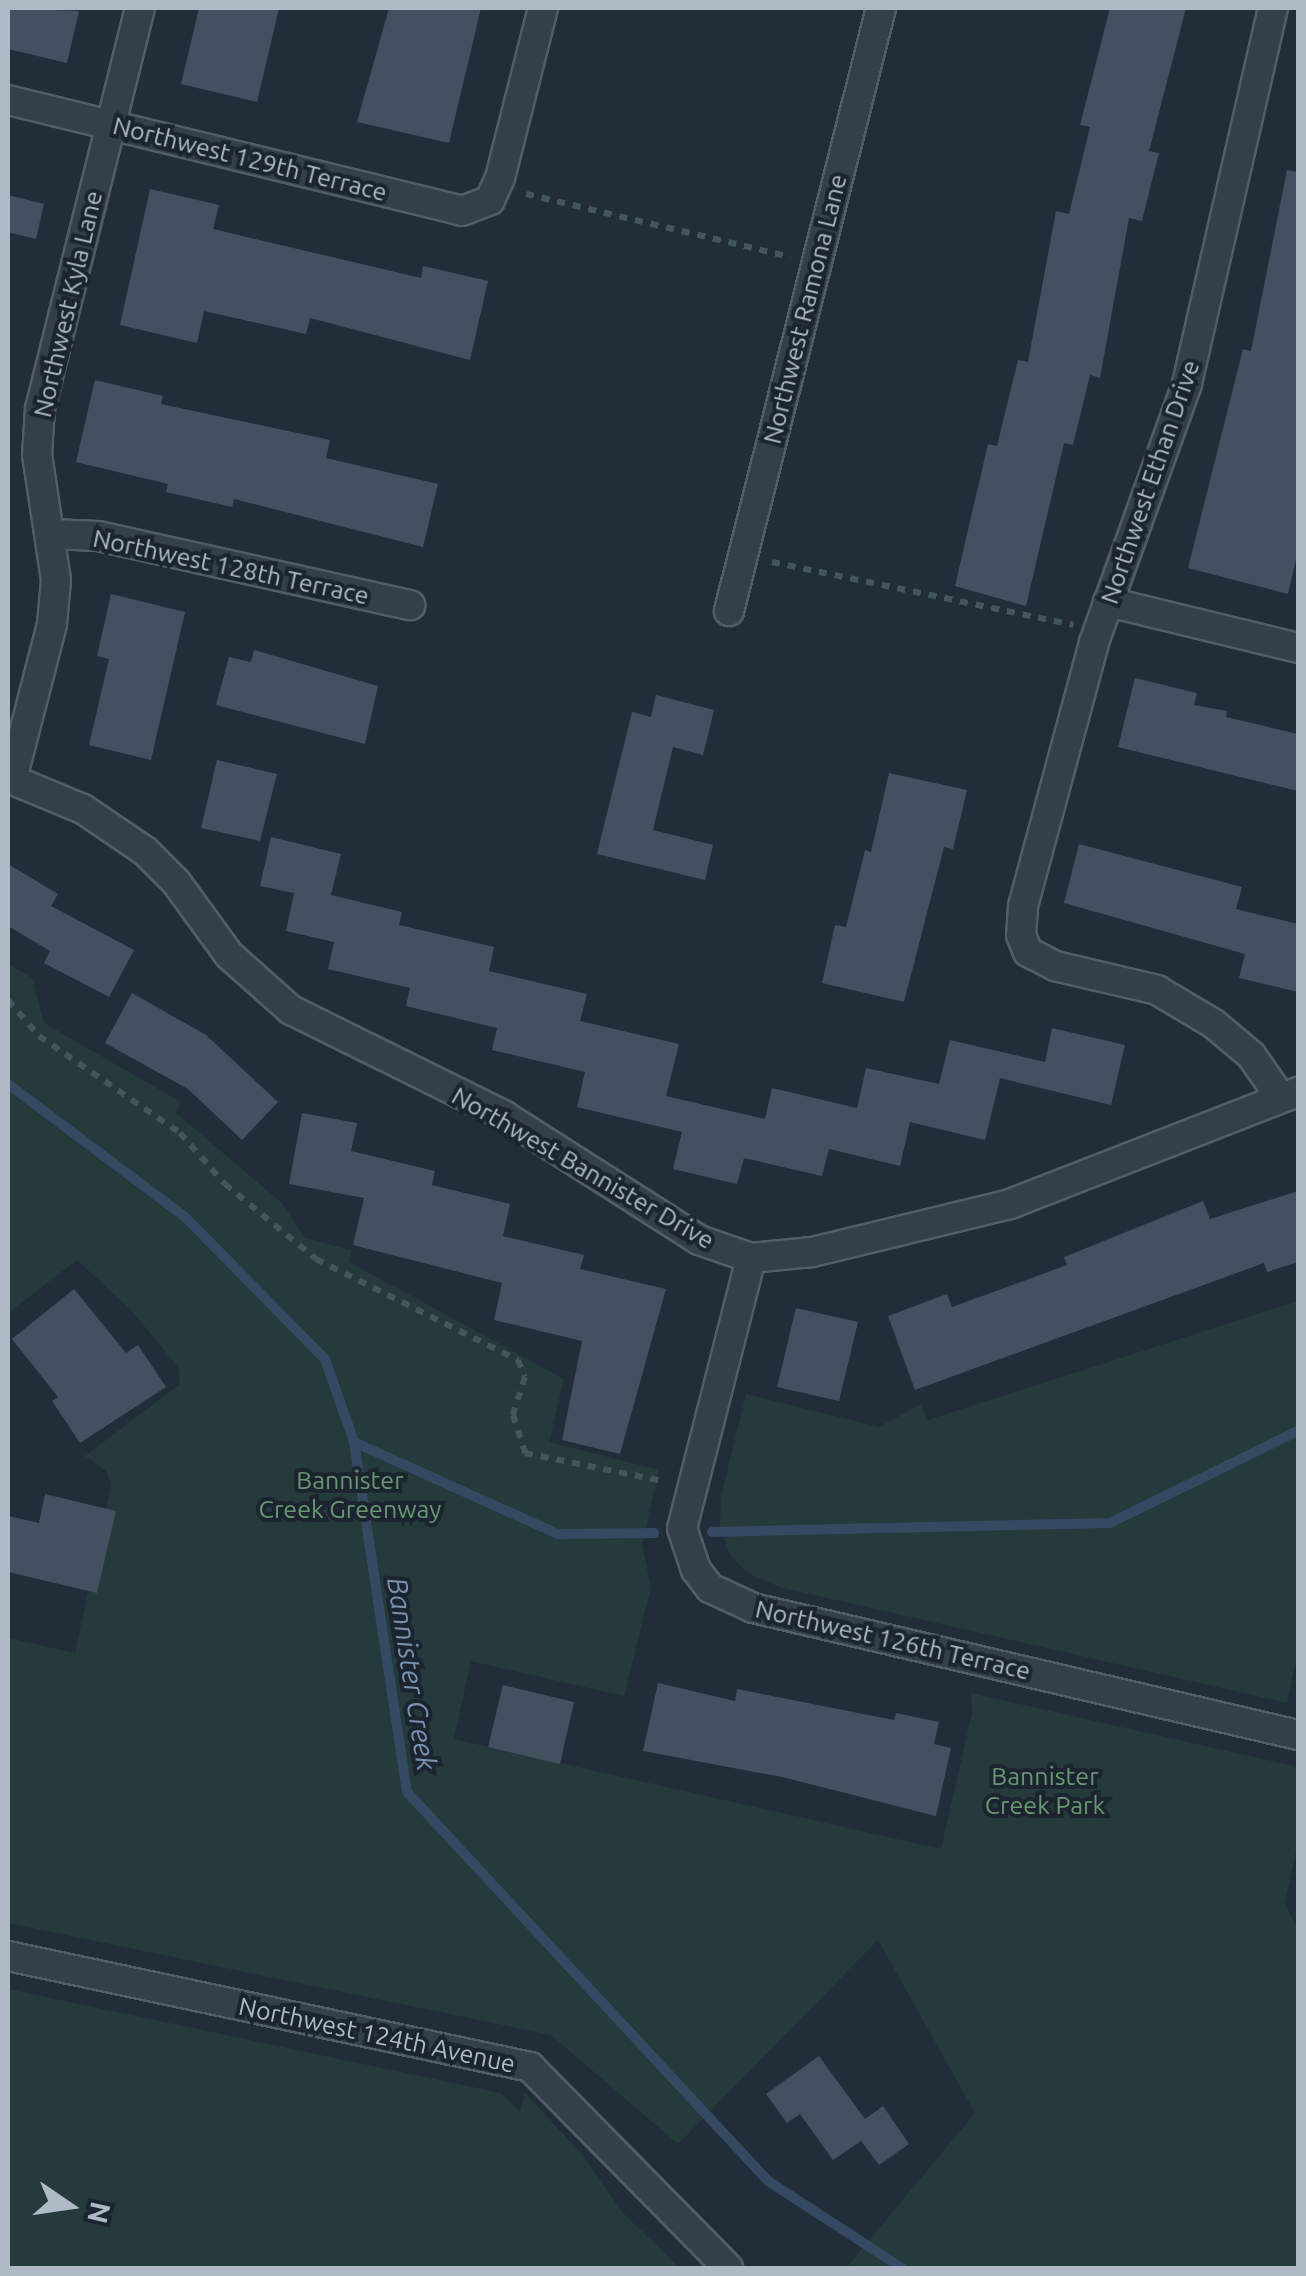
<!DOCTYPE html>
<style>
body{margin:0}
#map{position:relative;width:1306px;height:2276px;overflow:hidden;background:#222d3a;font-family:Ubuntu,sans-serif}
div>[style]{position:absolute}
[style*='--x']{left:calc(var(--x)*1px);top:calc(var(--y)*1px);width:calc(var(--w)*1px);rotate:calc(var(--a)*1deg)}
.green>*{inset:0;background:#243a3b}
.stream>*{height:10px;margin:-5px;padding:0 5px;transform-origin:5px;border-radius:5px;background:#354962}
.building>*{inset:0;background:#43505f}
.path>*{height:6px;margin-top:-3px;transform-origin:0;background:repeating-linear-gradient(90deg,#415759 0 8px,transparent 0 16px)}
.roads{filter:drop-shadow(2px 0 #535d68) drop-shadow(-2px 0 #535d68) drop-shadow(0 2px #535d68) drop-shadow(0 -2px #535d68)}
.street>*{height:28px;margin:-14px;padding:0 14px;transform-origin:14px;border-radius:14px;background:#353f4b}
span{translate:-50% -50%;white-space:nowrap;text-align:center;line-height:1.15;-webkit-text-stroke:8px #1b242f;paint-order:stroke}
.street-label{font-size:25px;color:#b0bac7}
.park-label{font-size:25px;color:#679871}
.water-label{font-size:28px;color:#7891af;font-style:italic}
.frame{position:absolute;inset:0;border:10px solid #b0bac7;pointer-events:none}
.north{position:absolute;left:20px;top:2156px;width:100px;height:100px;-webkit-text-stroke:8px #1b242f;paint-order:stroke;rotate:103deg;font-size:28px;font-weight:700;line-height:40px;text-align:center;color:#b0bac7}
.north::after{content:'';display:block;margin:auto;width:35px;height:45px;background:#b0bac7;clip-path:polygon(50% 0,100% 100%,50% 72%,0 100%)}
</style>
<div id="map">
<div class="green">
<div style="clip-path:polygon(8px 964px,32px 978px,44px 1023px,181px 1102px,176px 1113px,282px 1203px,305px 1238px,351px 1250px,349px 1262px,564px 1379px,549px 1442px,659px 1470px,642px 1544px,651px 1587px,624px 1696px,471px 1661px,454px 1739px,941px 1849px,972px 1713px,971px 1693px,1298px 1767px,1298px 1842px,1285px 1904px,1298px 1930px,1298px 2268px,846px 2268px,975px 2113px,878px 1940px,678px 2144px,551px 2035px,8px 1923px,8px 1638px,75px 1653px,111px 1484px,106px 1471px,85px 1456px,180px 1384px,178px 1367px,131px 1310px,77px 1260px,8px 1313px)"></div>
<div style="clip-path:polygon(1298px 1301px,1298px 1650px,1287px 1703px,779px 1587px,748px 1573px,730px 1555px,720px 1526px,721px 1496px,746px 1394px,879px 1427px,921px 1404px,928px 1420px)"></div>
<div style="clip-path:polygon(8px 1989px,501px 2093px,520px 2112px,525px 2093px,585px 2158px,622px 2212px,680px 2268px,8px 2268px)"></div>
</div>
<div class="stream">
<div style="--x:8;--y:1084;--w:221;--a:36.9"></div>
<div style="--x:185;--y:1217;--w:199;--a:45.4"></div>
<div style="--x:325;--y:1359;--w:88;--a:70.7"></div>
<div style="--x:354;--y:1442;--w:354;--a:81.4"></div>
<div style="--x:407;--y:1792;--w:531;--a:47.14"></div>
<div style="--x:768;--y:2181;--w:160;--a:33"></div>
<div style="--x:354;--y:1442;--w:224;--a:24.3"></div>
<div style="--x:558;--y:1534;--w:96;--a:-0.6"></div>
<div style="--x:712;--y:1532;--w:398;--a:-1.3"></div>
<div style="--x:1110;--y:1523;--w:209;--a:-26.1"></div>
</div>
<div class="building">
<div style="clip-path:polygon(8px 8px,79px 11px,67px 63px,8px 49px)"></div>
<div style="clip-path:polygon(199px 8px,279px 8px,257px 102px,181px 84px)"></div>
<div style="clip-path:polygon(389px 8px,481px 8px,449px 143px,357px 122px)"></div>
<div style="clip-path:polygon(1110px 8px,1186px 8px,1149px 151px,1159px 153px,1142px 221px,1129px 218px,1100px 378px,1090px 375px,1073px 445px,1064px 443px,1026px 606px,955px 586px,988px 444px,997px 446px,1018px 360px,1028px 362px,1056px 211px,1069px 214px,1090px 127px,1080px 125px)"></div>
<div style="clip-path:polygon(1287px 170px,1298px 172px,1298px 551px,1288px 594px,1188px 568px,1243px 349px,1251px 351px)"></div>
<div style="clip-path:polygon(150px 189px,219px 205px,213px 229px,421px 278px,423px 266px,488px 281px,470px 360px,310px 318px,306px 334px,204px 311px,197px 343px,120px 325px)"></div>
<div style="clip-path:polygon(8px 195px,44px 204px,36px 239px,8px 232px)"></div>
<div style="clip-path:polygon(95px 380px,163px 396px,161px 404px,330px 440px,326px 458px,438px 484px,423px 547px,234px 499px,232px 507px,166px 492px,168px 484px,76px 462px)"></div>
<div style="clip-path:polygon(111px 594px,185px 612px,151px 760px,89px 745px,109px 659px,97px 656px)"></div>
<div style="clip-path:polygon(254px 650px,378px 686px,365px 744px,216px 705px,229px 657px,251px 662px)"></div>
<div style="clip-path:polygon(1135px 678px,1197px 693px,1194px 705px,1227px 711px,1226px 717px,1298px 734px,1298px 791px,1118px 747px)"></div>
<div style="clip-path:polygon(656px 695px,714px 710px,703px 755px,673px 747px,653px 830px,713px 845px,705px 880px,597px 854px,632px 712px,651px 717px)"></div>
<div style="clip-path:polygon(217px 760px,277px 774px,260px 841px,201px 828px)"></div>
<div style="clip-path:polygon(889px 773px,967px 790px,953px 849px,944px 847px,904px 1002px,822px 983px,835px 925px,846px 927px,865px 850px,871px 852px)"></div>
<div style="clip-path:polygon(271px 837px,341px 854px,331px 895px,402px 912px,399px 925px,494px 947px,489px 971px,587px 994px,580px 1021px,679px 1044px,666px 1096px,765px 1119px,772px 1088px,857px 1108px,866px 1068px,939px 1084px,950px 1040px,1045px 1062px,1052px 1028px,1125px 1045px,1111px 1105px,1000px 1078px,985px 1140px,910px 1122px,900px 1166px,829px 1149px,822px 1176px,744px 1158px,737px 1184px,673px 1169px,682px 1132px,577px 1107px,585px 1072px,492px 1050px,497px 1028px,406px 1006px,410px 988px,328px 969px,334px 942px,286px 931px,294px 893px,260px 886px)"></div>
<div style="clip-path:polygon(1079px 844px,1242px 887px,1236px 909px,1298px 924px,1298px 992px,1239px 978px,1245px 954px,1064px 903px)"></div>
<div style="clip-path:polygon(8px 864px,58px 894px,51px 906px,134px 950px,109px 997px,44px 963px,50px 951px,8px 926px)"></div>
<div style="clip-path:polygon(132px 993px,206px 1035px,278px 1102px,242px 1140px,188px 1089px,105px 1043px)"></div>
<div style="clip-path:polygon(302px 1113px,357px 1123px,351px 1151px,435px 1171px,432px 1185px,510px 1204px,503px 1236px,584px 1255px,580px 1269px,666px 1289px,620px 1454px,562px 1440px,582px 1341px,494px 1320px,502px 1283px,353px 1245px,364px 1198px,289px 1184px)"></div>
<div style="clip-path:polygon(1298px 1191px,1298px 1262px,1267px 1272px,1264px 1263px,915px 1390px,888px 1316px,947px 1294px,952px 1307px,1067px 1265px,1064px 1257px,1203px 1201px,1210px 1219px)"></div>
<div style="clip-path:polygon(74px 1289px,126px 1353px,138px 1345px,166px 1387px,80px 1443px,52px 1401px,58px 1397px,12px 1339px)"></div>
<div style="clip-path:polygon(796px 1308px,858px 1322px,839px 1401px,777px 1387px)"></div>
<div style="clip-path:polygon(45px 1494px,116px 1511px,97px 1593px,8px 1572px,8px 1516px,39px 1523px)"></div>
<div style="clip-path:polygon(658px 1683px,735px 1701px,737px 1689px,894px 1720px,896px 1713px,939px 1722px,934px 1744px,951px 1748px,936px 1816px,782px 1777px,643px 1751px)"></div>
<div style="clip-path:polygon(503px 1685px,574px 1702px,560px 1764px,488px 1747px)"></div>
<div style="clip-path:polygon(819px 2056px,865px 2119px,883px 2106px,909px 2144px,879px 2165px,861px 2141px,833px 2160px,800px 2114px,787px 2123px,766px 2094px)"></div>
</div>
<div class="path">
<div style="--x:526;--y:194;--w:272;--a:13.4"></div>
<div style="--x:772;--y:562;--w:308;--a:11.8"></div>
<div style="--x:8;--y:1000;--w:48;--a:49.3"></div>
<div style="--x:39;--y:1036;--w:171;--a:34.5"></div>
<div style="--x:180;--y:1133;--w:68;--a:48.6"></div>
<div style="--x:225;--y:1184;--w:118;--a:39.5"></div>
<div style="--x:316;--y:1259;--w:226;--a:26.6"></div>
<div style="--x:518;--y:1360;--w:18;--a:68"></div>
<div style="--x:525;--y:1377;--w:40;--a:108"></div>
<div style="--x:513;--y:1415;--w:40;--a:72"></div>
<div style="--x:525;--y:1453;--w:141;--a:11.5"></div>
</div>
<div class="roads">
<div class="street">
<div style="--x:1273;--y:8;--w:386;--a:102.9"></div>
<div style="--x:1187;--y:384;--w:275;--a:109.8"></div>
<div style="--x:1094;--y:643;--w:273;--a:105.1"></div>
<div style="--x:1023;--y:907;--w:28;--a:94"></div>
<div style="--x:1021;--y:935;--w:18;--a:68"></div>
<div style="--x:1028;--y:952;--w:30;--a:27"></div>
<div style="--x:1055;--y:966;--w:105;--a:13.2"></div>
<div style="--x:1157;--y:990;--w:66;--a:30.8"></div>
<div style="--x:1214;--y:1024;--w:48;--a:40"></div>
<div style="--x:1251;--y:1055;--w:52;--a:55.1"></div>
<div style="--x:8;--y:100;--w:467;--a:13.7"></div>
<div style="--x:462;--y:211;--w:30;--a:-21"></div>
<div style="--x:490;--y:200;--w:24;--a:-66"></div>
<div style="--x:500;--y:178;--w:175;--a:-75.8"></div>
<div style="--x:51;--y:534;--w:47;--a:2.4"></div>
<div style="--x:98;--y:536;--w:320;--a:12.5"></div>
<div style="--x:1108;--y:602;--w:195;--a:13.6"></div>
<div style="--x:729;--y:611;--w:622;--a:-75.85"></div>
<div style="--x:8;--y:778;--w:81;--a:22.5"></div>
<div style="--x:83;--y:809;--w:75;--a:34.1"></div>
<div style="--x:145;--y:851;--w:44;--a:45"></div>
<div style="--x:176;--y:882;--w:90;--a:54"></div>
<div style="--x:229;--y:955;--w:83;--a:41.6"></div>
<div style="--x:291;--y:1010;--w:237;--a:26.3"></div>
<div style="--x:503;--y:1115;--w:232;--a:32.5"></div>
<div style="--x:699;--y:1240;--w:55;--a:19.1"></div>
<div style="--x:751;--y:1258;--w:61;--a:-5.6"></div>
<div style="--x:812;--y:1252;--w:204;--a:-13.6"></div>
<div style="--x:1010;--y:1204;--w:309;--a:-21.3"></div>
<div style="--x:12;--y:779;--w:160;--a:-75.5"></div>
<div style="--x:52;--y:624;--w:44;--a:-84.8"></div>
<div style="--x:56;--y:580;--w:126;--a:-98.6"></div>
<div style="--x:37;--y:455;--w:46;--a:-86.3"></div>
<div style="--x:40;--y:409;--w:413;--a:-76"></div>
<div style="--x:751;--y:1258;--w:279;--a:104.3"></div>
<div style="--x:682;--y:1528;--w:44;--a:71.6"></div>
<div style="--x:696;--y:1570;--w:23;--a:52"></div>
<div style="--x:710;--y:1588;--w:47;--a:24.9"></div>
<div style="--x:753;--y:1608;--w:560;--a:13.12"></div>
<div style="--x:8;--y:1956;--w:534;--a:12"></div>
<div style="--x:530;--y:2067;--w:282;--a:45.4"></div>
</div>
</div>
<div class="street-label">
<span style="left:250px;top:159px;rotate:14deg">Northwest 129th Terrace</span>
<span style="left:68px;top:304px;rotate:-77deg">Northwest Kyla Lane</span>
<span style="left:805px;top:309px;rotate:-76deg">Northwest Ramona Lane</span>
<span style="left:1150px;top:482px;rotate:-71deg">Northwest Ethan Drive</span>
<span style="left:231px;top:567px;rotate:12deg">Northwest 128th Terrace</span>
<span style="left:583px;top:1168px;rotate:30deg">Northwest Bannister Drive</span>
<span style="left:893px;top:1640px;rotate:13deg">Northwest 126th Terrace</span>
<span style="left:377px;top:2035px;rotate:12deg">Northwest 124th Avenue</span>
</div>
<div class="park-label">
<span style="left:350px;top:1495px">Bannister<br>Creek Greenway</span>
<span style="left:1045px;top:1791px">Bannister<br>Creek Park</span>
</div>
<div class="water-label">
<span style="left:412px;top:1674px;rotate:81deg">Bannister Creek</span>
</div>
<div class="frame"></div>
<div class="north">N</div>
</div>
